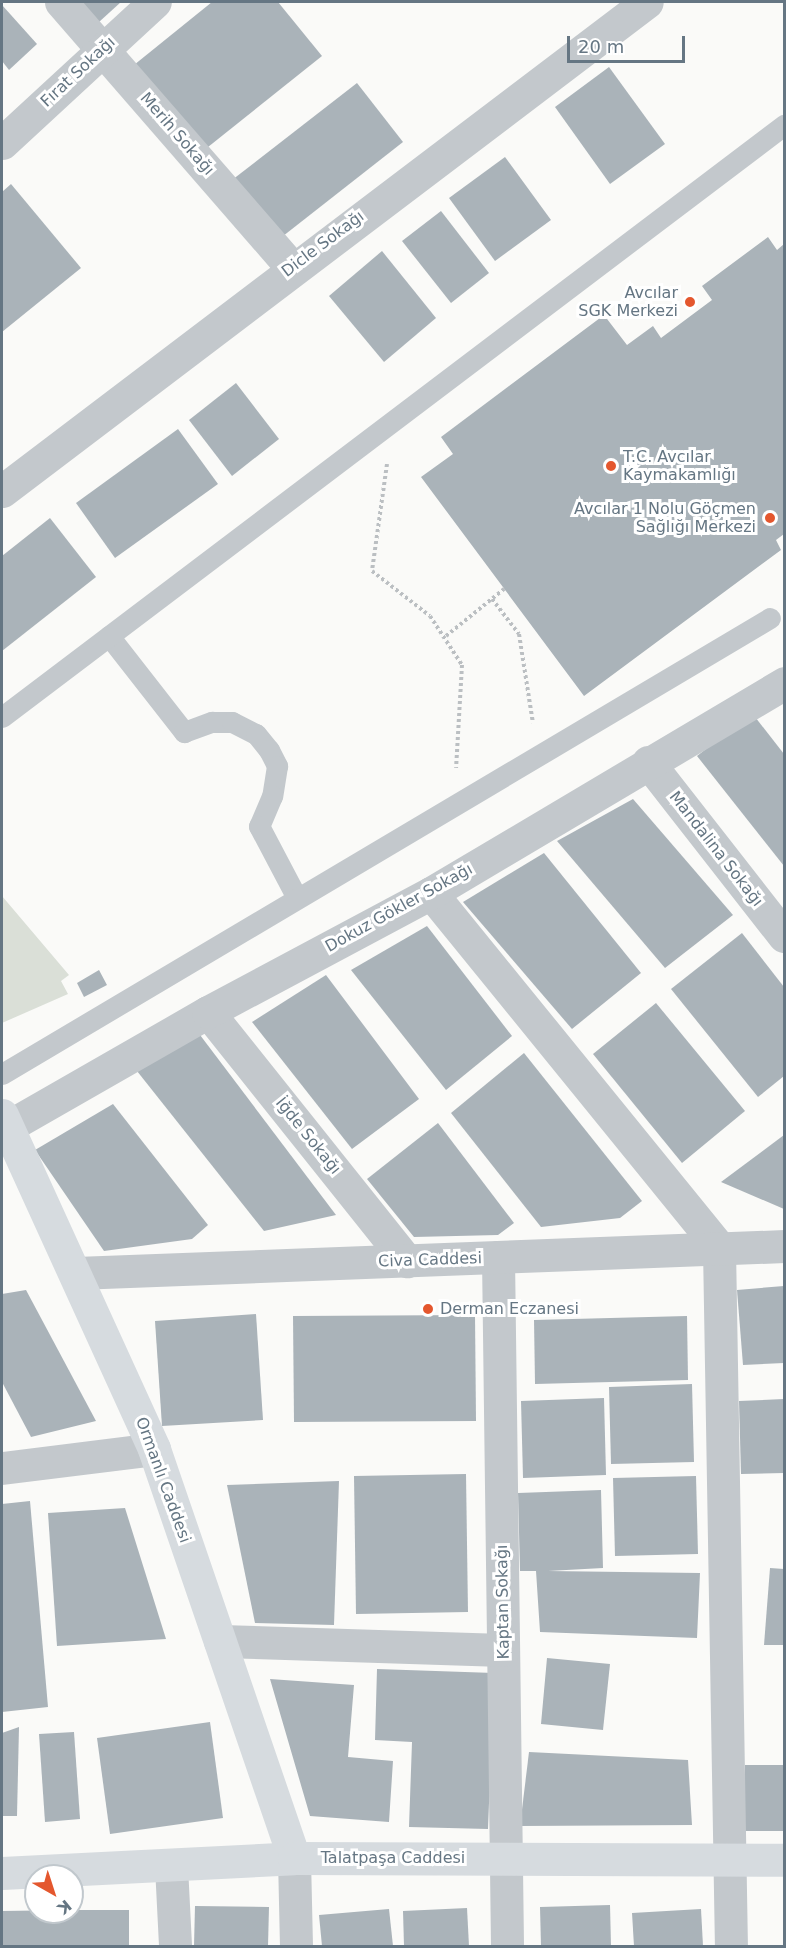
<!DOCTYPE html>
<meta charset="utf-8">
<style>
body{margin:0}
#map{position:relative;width:786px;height:1948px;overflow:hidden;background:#fafaf8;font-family:"DejaVu Sans",sans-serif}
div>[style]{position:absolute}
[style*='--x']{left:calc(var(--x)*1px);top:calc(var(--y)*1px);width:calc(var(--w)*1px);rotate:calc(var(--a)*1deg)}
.green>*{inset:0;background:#dadfd7}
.building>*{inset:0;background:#aab3b9}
.path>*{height:4px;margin-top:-2px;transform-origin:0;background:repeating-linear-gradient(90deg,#bbbfc2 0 3px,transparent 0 6px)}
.service>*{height:21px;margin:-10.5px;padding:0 10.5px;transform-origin:10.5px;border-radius:10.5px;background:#c3c8cc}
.minor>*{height:33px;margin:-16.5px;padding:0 16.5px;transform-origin:16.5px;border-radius:16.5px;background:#c3c8cc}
.tertiary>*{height:33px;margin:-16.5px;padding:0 16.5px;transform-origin:16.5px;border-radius:16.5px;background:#c3c8cc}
.secondary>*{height:33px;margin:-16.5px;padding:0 16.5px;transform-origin:16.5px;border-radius:16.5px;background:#d6dbdf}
.dots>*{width:16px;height:16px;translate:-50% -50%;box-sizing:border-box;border:3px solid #fff;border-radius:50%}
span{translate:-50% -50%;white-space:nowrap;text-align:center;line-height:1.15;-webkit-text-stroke:6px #fff;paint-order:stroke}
.street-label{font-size:16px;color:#657683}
.poi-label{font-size:16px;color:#657683}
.right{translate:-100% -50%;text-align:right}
.left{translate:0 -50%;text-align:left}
.frame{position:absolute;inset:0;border:3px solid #657683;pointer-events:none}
.north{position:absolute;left:24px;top:1864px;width:60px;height:60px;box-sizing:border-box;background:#fff;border:2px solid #c1c8cd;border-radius:50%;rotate:141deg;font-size:16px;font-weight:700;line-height:24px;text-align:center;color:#657683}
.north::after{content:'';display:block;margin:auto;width:21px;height:27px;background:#e4572e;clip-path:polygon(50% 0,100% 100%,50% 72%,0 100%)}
.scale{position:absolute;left:567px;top:36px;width:118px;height:27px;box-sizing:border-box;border:3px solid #657683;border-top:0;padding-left:8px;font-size:18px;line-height:21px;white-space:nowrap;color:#657683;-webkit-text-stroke:4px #fff;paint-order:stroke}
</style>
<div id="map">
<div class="green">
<div style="clip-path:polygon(2px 896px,69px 975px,61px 981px,68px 994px,2px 1023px)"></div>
</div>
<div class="building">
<div style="clip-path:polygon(80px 2px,121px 2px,99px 22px)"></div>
<div style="clip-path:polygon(212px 2px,278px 2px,322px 56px,203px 151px,134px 65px)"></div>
<div style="clip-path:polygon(2px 5px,37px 44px,9px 70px,2px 61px)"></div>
<div style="clip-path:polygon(609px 67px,665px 144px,610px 184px,555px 107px)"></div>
<div style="clip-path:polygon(357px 83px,403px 142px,278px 240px,232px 180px)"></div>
<div style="clip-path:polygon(505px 157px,551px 220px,495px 261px,449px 198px)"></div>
<div style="clip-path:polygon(11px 184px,81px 268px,2px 332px,2px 192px)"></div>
<div style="clip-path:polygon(441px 211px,489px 273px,451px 303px,402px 241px)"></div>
<div style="clip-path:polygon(768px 237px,777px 250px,784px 244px,784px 534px,776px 540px,781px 550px,584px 696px,421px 477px,453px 454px,441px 437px,604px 315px,627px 345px,653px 326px,661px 338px,712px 300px,702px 286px)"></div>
<div style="clip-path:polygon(382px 251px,436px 318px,384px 362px,329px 296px)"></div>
<div style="clip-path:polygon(236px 383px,279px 439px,232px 476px,189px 420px)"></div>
<div style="clip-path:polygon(178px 429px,218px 484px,115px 558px,76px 503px)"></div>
<div style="clip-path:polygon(50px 518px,96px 577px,2px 651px,2px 556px)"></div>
<div style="clip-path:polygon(752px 713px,784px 754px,784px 866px,697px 756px)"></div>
<div style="clip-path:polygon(633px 799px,733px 915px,665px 968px,557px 841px)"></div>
<div style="clip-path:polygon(544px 853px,641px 973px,572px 1029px,463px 902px)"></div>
<div style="clip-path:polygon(427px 926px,512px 1036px,446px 1090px,351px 970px)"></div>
<div style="clip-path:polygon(742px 933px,784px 987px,784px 1076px,758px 1097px,671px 989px)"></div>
<div style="clip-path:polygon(99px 970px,107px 985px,84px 997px,77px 983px)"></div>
<div style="clip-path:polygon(326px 975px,419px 1099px,352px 1149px,252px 1022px)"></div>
<div style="clip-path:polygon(656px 1003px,745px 1111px,682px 1163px,593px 1054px)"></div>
<div style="clip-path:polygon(197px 1031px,336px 1215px,264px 1231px,133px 1066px)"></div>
<div style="clip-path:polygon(524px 1053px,642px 1201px,620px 1218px,541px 1227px,451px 1113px)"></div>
<div style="clip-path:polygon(113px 1104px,208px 1225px,192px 1239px,104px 1251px,35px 1150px)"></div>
<div style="clip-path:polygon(438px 1123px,514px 1223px,498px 1235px,414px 1237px,367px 1179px)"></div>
<div style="clip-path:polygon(784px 1135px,784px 1209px,721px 1182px)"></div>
<div style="clip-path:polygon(784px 1286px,784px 1363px,743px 1365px,737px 1290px)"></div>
<div style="clip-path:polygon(26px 1290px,96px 1421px,31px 1437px,2px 1382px,2px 1294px)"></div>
<div style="clip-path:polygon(256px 1314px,263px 1420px,162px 1426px,155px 1321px)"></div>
<div style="clip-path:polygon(475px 1315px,476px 1421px,294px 1422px,293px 1316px)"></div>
<div style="clip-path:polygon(687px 1316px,688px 1380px,535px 1384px,534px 1320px)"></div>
<div style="clip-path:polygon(692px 1384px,694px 1462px,611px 1464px,609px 1387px)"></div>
<div style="clip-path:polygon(604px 1398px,606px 1475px,523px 1478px,521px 1401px)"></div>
<div style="clip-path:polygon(784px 1399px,784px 1473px,741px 1474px,739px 1401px)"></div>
<div style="clip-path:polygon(466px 1474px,468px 1612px,356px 1614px,354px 1476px)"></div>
<div style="clip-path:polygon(696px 1476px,698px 1554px,615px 1556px,613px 1478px)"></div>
<div style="clip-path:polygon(339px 1481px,334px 1625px,255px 1623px,227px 1485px)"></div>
<div style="clip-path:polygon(601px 1490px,603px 1568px,548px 1571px,700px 1573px,697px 1638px,540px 1632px,536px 1571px,520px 1571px,518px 1493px)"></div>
<div style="clip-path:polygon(30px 1501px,48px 1707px,2px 1712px,2px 1504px)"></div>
<div style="clip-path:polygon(125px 1508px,166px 1639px,57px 1646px,48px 1513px)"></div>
<div style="clip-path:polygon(770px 1568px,784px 1569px,784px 1645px,764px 1645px)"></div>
<div style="clip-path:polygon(547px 1658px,610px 1664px,603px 1730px,541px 1724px)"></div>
<div style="clip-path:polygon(377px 1669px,494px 1673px,488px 1829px,409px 1827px,412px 1742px,375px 1740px)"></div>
<div style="clip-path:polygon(270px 1679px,354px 1685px,348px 1757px,393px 1761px,389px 1822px,310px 1816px)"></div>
<div style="clip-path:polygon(210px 1722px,223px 1818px,110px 1834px,97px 1738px)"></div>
<div style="clip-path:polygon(19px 1727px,17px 1816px,2px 1816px,2px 1733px)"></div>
<div style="clip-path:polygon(74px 1732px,80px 1819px,45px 1822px,39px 1734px)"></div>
<div style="clip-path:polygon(529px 1752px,688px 1760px,692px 1825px,520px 1826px)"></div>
<div style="clip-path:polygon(745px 1765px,784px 1765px,784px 1831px,745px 1831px)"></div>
<div style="clip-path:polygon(610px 1905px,611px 1946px,541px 1946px,540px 1907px)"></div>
<div style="clip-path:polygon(195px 1906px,269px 1907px,268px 1946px,194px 1946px)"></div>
<div style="clip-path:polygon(467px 1908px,469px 1946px,404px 1946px,403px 1911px)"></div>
<div style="clip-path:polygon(389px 1909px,393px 1946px,322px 1946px,319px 1915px)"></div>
<div style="clip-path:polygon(701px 1909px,703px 1946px,634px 1946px,632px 1913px)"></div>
<div style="clip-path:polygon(72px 1910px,129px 1910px,129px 1946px,2px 1946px,2px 1911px)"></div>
</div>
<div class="path">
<div style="--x:387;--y:464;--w:108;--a:98"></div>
<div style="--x:372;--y:571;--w:73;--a:37.8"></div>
<div style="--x:430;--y:616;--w:59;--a:56.9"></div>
<div style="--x:462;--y:665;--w:103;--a:93.3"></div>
<div style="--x:492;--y:599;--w:44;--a:52.4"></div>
<div style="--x:519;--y:634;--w:90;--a:81.1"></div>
<div style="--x:446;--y:636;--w:75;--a:-39"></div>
</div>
<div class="service">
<div style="--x:109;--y:636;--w:122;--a:52"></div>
<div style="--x:184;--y:732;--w:30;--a:-20"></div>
<div style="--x:212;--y:722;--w:20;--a:0"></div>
<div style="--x:232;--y:722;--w:27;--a:27"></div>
<div style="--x:256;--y:734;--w:21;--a:51"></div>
<div style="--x:269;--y:750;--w:18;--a:63"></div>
<div style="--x:277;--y:766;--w:30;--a:99"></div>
<div style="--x:272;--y:796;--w:33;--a:113"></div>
<div style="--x:259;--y:826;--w:81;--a:62.2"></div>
<div style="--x:2;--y:717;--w:981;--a:-37.13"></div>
<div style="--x:2;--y:1074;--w:893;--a:-30.7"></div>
</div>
<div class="minor">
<div style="--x:61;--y:2;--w:352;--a:49"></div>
<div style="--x:2;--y:143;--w:208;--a:-42.7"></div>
<div style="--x:2;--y:491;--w:809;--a:-37.17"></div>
<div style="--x:648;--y:762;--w:221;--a:52"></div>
<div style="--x:431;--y:893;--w:457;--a:50.9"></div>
<div style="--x:719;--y:1248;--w:698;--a:89.02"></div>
<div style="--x:208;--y:1012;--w:319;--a:51.4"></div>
<div style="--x:9;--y:1126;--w:229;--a:-29.8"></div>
<div style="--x:208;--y:1012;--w:253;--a:-28.1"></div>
<div style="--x:431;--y:893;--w:411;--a:-30.7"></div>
<div style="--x:498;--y:1257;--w:689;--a:89.25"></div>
<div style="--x:2;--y:1468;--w:153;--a:-7.1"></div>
<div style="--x:220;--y:1641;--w:283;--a:1.8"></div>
<div style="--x:294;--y:1858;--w:88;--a:88.7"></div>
<div style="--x:171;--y:1866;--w:80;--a:87.1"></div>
</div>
<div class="tertiary">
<div style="--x:76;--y:1273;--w:709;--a:-2.18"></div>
</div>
<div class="secondary">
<div style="--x:2;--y:1115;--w:367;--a:65.5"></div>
<div style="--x:154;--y:1449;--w:432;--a:71.1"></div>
<div style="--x:2;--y:1873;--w:292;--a:-2.9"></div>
<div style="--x:294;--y:1858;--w:490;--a:0.2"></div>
</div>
<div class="dots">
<div style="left:690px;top:302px;background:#e4572e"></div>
<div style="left:611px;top:466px;background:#e4572e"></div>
<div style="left:770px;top:518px;background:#e4572e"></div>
<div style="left:428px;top:1309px;background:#e4572e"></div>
</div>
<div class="street-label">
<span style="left:78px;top:72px;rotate:-43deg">Fırat Sokağı</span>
<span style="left:177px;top:134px;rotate:49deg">Merih Sokağı</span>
<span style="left:323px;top:244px;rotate:-37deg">Dicle Sokağı</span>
<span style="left:716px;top:849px;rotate:52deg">Mandalina Sokağı</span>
<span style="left:399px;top:908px;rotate:-29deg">Dokuz Gökler Sokağı</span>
<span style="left:308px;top:1136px;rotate:51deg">İğde Sokağı</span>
<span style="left:430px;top:1260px;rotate:-2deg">Civa Caddesi</span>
<span style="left:163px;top:1480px;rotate:70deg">Ormanlı Caddesi</span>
<span style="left:503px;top:1602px;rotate:-91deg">Kaptan Sokağı</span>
<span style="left:393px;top:1858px">Talatpaşa Caddesi</span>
</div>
<div class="poi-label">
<span class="right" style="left:678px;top:302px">Avcılar<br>SGK Merkezi</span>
<span class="left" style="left:623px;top:466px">T.C. Avcılar<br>Kaymakamlığı</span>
<span class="right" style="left:756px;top:518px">Avcılar 1 Nolu Göçmen<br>Sağlığı Merkezi</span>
<span class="left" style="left:440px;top:1309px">Derman Eczanesi</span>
</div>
<div class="frame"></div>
<div class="north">K</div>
<div class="scale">20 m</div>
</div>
